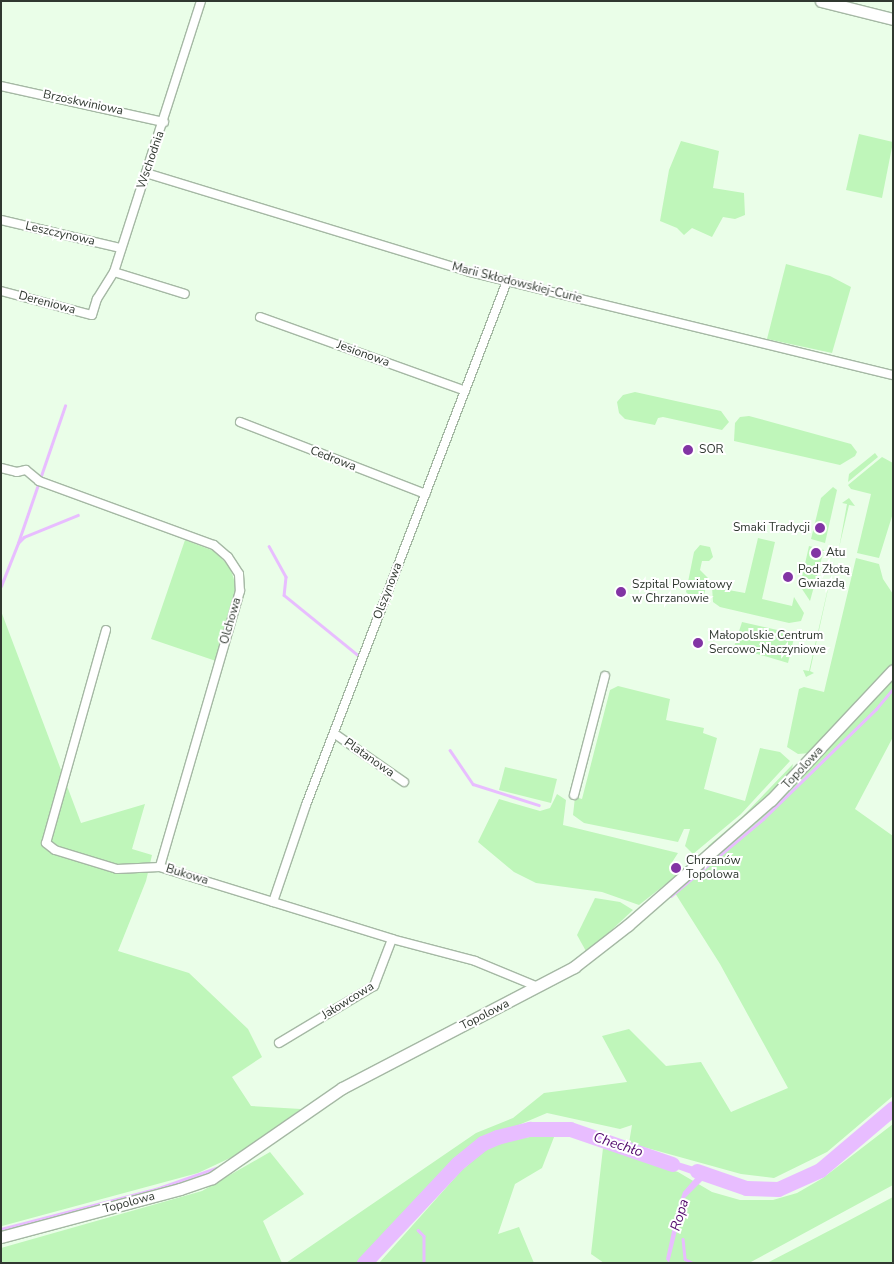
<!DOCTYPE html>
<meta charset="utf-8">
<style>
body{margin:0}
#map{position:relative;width:894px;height:1264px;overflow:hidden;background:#eafee8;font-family:"Nunito Sans",sans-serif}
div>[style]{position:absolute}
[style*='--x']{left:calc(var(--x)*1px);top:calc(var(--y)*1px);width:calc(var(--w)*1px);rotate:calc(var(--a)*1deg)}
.green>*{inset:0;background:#bff6ba}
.water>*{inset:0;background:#e8bdff}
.stream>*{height:2.5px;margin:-1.25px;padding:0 1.25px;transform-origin:1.25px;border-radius:1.25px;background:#e8bdff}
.river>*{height:15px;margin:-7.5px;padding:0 7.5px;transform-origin:7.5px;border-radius:7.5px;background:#e8bdff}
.roads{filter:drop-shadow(1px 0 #a5b8a4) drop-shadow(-1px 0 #a5b8a4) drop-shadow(0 1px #a5b8a4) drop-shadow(0 -1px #a5b8a4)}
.street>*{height:8px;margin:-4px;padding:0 4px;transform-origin:4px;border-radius:4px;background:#fff}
.secondary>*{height:11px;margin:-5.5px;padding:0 5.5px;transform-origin:5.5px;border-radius:5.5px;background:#fff}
.dots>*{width:14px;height:14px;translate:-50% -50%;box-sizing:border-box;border:2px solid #fff;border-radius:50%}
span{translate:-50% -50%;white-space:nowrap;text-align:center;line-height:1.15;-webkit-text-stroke:4px #fff;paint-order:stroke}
.street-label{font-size:12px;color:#303830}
.poi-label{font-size:12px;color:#303830}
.left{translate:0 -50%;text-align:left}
.right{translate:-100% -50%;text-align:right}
.water-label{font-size:14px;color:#530b6e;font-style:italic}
.frame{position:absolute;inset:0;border:2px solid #303830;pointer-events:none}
</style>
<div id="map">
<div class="green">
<div style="clip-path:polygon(859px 134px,893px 142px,882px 198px,846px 190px)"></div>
<div style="clip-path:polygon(681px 141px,719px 151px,713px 188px,744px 193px,745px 215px,735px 219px,723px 217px,712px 237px,692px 228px,684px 235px,677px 228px,660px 221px,669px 170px)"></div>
<div style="clip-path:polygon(786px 264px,830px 276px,851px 287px,832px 353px,767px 339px)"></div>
<div style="clip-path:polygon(635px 392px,721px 411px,729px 422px,722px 430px,663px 417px,658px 418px,655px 425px,625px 419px,619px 413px,617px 402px,623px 395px)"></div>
<div style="clip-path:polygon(749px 416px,851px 444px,857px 452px,855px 456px,840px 465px,734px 441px,735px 423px,740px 417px)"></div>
<div style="clip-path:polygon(875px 453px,878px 457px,848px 482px,849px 474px)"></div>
<div style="clip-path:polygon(882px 457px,893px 463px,893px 513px,879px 558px,857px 553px,871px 494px,851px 489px,848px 485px)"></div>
<div style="clip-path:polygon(833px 487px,837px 490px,825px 543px,811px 539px,821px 498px)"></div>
<div style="clip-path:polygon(849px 498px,855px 506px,849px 505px,839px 548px,847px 504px,842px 503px)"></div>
<div style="clip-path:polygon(758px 538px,775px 542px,762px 599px,792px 606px,794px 597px,804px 613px,801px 621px,789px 623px,720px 607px,713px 602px,712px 587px,745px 593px)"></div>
<div style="clip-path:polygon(185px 540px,214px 551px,230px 567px,237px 589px,216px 661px,151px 639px)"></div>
<div style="clip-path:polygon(700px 545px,710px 547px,713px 557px,709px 561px,702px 561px,700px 570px,708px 578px,707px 583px,704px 595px,694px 600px,686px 592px,694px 552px)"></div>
<div style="clip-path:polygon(809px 546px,824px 550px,810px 601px,800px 586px)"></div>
<div style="clip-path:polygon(836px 553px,810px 671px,814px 673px,806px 677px,803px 670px,809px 671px)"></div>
<div style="clip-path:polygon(856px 558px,879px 564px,883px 579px,893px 594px,893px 663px,810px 753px,798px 754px,787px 747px,799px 689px,804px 687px,824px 692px)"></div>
<div style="clip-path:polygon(1px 611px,81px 823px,145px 804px,132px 849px,152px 855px,146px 881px,118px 951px,189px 973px,248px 1029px,262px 1057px,232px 1077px,251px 1106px,301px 1109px,243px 1152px,198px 1173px,2px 1226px)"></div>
<div style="clip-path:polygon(742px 622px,795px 634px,788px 663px,734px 647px)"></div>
<div style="clip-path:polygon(893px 678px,893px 737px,855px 809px,893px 836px,893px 1096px,827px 1152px,774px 1178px,741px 1174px,629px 1143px,632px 1125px,620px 1129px,547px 1113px,476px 1143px,360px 1263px,286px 1263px,476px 1133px,513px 1118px,544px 1093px,627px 1082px,602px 1036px,629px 1029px,666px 1066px,701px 1062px,731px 1112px,788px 1088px,720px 964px,675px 893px,719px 858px,717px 854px,774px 804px)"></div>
<div style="clip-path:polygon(618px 686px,670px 699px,666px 720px,704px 728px,703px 733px,717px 738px,704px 789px,745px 801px,760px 748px,780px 752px,790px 761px,741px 814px,693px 854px,685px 846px,690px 829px,684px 829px,678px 842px,584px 823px,573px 815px,575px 797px,582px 799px,610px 690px)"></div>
<div style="clip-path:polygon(793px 764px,791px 774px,711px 849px,708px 846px,743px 816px)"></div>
<div style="clip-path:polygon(505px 767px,557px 779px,551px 803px,499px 790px)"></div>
<div style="clip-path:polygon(557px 794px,566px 800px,563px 825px,678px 853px,669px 867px,676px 876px,639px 905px,602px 892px,536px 883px,514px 872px,478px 842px,499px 799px,540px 811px,550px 808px)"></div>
<div style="clip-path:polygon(595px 898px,620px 902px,633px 910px,587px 953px,577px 935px)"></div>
<div style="clip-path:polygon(893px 1124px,893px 1185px,749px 1263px,604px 1263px,591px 1254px,603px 1148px,678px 1172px,712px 1192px,740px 1200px,773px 1200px,797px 1193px,823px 1178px)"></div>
<div style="clip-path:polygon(556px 1132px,542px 1168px,515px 1184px,498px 1234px,519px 1227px,534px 1263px,379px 1263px,461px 1171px,492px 1144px)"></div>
<div style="clip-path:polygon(270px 1152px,304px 1194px,263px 1221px,282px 1263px,1px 1263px,1px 1248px,202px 1191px)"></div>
<div style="clip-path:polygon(893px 1197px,893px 1263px,767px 1263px,846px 1222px)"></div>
</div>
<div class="water">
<div style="clip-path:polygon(655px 1155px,717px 1174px,715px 1180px,705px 1178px,685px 1198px,669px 1263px,666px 1259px,676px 1213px,683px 1192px,697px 1176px,652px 1160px)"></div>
</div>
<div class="stream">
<div style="--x:18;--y:543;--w:145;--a:-71.1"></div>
<div style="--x:269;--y:546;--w:35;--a:61"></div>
<div style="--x:286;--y:577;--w:18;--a:96"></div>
<div style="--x:284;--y:595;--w:97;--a:39.1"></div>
<div style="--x:1;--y:586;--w:46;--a:-68.4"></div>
<div style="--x:18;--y:543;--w:8;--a:-45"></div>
<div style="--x:24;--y:537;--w:58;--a:-22.2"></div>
<div style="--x:450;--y:750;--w:41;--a:55.9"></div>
<div style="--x:473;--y:784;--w:69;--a:17.7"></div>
<div style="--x:671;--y:896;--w:120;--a:-39.9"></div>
<div style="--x:763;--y:819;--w:158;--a:-44.2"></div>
<div style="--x:876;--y:709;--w:26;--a:-50"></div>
<div style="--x:419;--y:1204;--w:5;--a:68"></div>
<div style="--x:1;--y:1229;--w:160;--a:-14.5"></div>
<div style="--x:156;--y:1189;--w:64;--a:-19.3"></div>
<div style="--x:418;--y:1230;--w:8;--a:45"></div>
<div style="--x:424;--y:1236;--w:27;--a:90"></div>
<div style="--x:683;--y:1239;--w:20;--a:84"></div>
<div style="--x:685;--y:1259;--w:9;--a:27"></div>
</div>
<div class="river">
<div style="--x:697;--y:1171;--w:52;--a:19.1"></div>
<div style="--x:746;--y:1188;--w:32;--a:2"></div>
<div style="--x:778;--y:1189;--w:46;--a:-24.3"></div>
<div style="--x:820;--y:1170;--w:96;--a:-40.3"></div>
<div style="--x:364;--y:1263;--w:137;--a:-46.8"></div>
<div style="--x:458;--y:1163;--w:32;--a:-39"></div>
<div style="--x:483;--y:1143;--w:15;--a:-23"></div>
<div style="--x:497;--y:1137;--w:34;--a:-14"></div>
<div style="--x:530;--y:1129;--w:40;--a:0"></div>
<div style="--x:570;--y:1129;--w:108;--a:18.9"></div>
</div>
<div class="roads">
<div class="street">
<div style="--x:1;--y:86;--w:167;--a:12.5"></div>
<div style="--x:146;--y:173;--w:339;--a:17"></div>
<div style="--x:470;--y:272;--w:435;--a:13.7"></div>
<div style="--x:1;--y:220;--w:122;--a:13.2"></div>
<div style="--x:114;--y:272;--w:74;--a:17.2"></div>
<div style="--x:1;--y:291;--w:94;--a:14.8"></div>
<div style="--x:92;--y:315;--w:17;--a:-73"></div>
<div style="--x:97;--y:299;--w:32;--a:-58"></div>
<div style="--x:114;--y:272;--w:285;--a:-72.2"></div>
<div style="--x:260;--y:317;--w:218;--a:19.8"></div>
<div style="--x:240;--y:422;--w:199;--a:21.2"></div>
<div style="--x:1;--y:468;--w:16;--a:14"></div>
<div style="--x:17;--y:472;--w:9;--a:-13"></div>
<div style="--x:26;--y:470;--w:17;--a:40"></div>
<div style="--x:39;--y:481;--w:186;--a:20.1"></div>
<div style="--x:214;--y:545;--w:18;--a:41"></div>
<div style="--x:228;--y:557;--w:20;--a:57"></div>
<div style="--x:239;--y:574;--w:17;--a:87"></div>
<div style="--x:240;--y:591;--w:287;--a:106.2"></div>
<div style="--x:106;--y:630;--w:221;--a:105.7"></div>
<div style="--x:46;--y:843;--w:11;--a:38"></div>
<div style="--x:55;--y:850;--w:65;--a:17"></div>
<div style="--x:117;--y:869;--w:43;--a:-2.7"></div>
<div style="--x:160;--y:867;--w:243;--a:17.2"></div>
<div style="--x:392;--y:939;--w:86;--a:14.8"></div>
<div style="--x:475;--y:961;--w:68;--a:22.4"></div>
<div style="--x:335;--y:734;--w:84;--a:34.8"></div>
<div style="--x:574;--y:795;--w:123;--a:-75.4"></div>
<div style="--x:273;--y:902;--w:102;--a:-71.2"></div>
<div style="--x:306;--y:805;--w:561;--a:-69.01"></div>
<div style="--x:279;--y:1043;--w:111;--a:-31"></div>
<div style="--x:374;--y:986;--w:50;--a:-69"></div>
</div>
<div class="secondary">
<div style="--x:821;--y:1;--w:74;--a:14"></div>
<div style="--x:1;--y:1237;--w:185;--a:-15"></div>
<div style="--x:180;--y:1189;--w:34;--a:-19"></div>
<div style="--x:212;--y:1178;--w:158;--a:-34.7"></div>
<div style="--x:342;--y:1088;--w:262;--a:-27.5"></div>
<div style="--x:574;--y:967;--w:68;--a:-37.9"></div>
<div style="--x:628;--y:925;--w:190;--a:-41.2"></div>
<div style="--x:771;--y:800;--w:178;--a:-46.8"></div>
</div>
</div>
<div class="dots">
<div style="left:688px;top:450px;background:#8234a4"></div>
<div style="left:820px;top:528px;background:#8234a4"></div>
<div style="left:816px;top:553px;background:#8234a4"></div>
<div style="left:788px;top:577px;background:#8234a4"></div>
<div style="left:621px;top:592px;background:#8234a4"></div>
<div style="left:698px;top:643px;background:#8234a4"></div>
<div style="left:676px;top:868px;background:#8234a4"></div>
</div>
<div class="street-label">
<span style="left:83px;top:103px;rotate:12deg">Brzoskwiniowa</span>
<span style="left:151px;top:160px;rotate:-71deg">Wschodnia</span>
<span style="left:60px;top:234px;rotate:13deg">Leszczynowa</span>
<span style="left:517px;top:283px;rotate:14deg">Marii Skłodowskiej-Curie</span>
<span style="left:47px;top:303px;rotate:15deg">Dereniowa</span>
<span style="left:363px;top:354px;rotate:20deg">Jesionowa</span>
<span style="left:333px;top:459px;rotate:21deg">Cedrowa</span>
<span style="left:388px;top:591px;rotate:-69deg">Olszynowa</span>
<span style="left:231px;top:621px;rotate:-74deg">Olchowa</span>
<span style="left:369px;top:758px;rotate:35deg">Platanowa</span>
<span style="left:803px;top:768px;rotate:-47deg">Topolowa</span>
<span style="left:187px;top:875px;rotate:17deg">Bukowa</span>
<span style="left:348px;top:1001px;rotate:-32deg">Jałowcowa</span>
<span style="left:485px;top:1015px;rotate:-27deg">Topolowa</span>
<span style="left:129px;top:1203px;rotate:-15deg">Topolowa</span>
</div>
<div class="poi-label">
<span class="left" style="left:699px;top:450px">SOR</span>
<span class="right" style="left:810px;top:528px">Smaki Tradycji</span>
<span class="left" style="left:826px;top:553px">Atu</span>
<span class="left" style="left:798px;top:577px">Pod Złotą<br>Gwiazdą</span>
<span class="left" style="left:632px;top:592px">Szpital Powiatowy<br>w Chrzanowie</span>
<span class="left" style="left:709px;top:643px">Małopolskie Centrum<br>Sercowo-Naczyniowe</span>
<span class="left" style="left:686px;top:868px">Chrzanów<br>Topolowa</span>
</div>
<div class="water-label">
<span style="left:618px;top:1145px;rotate:18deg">Chechło</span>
<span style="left:680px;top:1215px;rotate:-73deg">Ropa</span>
</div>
<div class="frame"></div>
</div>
